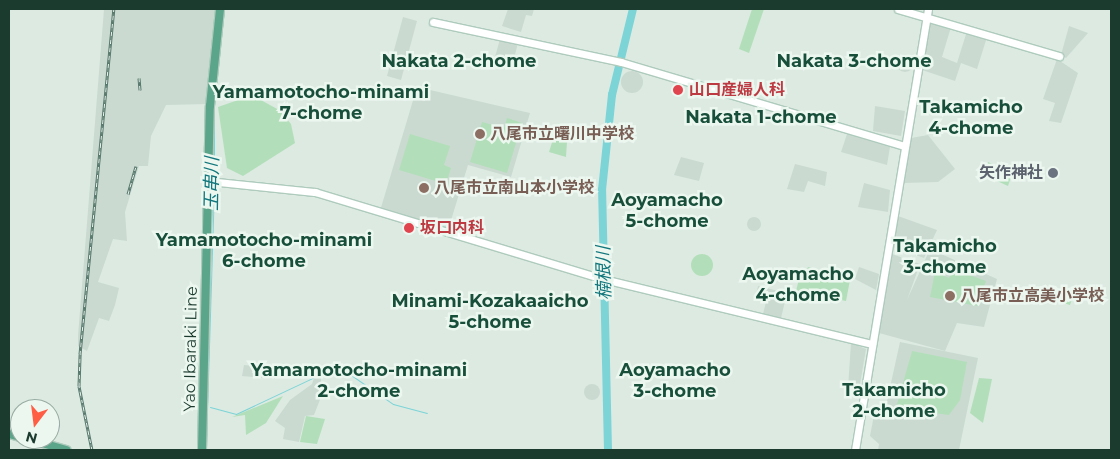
<!DOCTYPE html>
<meta charset="utf-8">
<style>
body{margin:0}
#map{position:relative;width:1120px;height:459px;overflow:hidden;background:#dceae2;font-family:Montserrat,"Noto Sans JP",sans-serif}
div>[style]{position:absolute}
[style*='--x']{left:calc(var(--x)*1px);top:calc(var(--y)*1px);width:calc(var(--w)*1px);rotate:calc(var(--a)*1deg)}
.built>*{inset:0;background:#cadad1}
.round{border-radius:50%}
.green>*{inset:0;background:#b2dfb9}
.stream>*{height:1px;margin:-0.5px;padding:0 0.5px;transform-origin:0.5px;border-radius:0.5px;background:#7cd4d7}
.river>*{height:8px;margin:-4px;padding:0 4px;transform-origin:4px;border-radius:4px;background:#7cd4d7}
.roads{filter:drop-shadow(1px 0 #aecbbd) drop-shadow(-1px 0 #aecbbd) drop-shadow(0 1px #aecbbd) drop-shadow(0 -1px #aecbbd)}
.secondary>*{height:7px;margin:-3.5px;padding:0 3.5px;transform-origin:3.5px;border-radius:3.5px;background:#fff}
.primary>*{height:8px;margin:-4px;padding:0 4px;transform-origin:4px;border-radius:4px;background:#5ba58a}
.rail>*{height:3px;margin-top:-1.5px;transform-origin:0;background:repeating-linear-gradient(90deg,#ecf7f0 0 4px,#56776b 0 8px);box-sizing:border-box;border-block:1px solid #56776b}
.dots>*{width:14px;height:14px;translate:-50% -50%;box-sizing:border-box;border:2px solid #ecf7f0;border-radius:50%}
span{translate:-50% -50%;white-space:nowrap;text-align:center;line-height:1.15;-webkit-text-stroke:5px #ecf7f0;paint-order:stroke}
.health-label{font-size:16px;color:#be3a42;font-weight:700}
.left{translate:0 -50%;text-align:left}
.education-label{font-size:16px;color:#785e54;font-weight:700}
.worship-label{font-size:16px;color:#5b616d;font-weight:700}
.right{translate:-100% -50%;text-align:right}
.street-label{font-size:16px;color:#1c3b2f}
.neighbourhood-label{font-size:18px;color:#174f3b;font-weight:700}
.water-label{font-size:18px;color:#11777c;font-style:italic}
.frame{position:absolute;inset:0;border:10px solid #1c3b2f;pointer-events:none}
.north{position:absolute;left:10px;top:399px;width:50px;height:50px;box-sizing:border-box;background:#ecf7f0;border:1px solid #99aca3;border-radius:50%;rotate:195deg;font-size:14px;font-weight:700;line-height:20px;text-align:center;color:#1c3b2f}
.north::after{content:'';display:block;margin:auto;width:18px;height:22px;background:#ff5e45;clip-path:polygon(50% 0,100% 100%,50% 72%,0 100%)}
</style>
<div id="map">
<div class="built">
<div style="clip-path:polygon(104px 9px,216px 9px,207px 104px,166px 105px,151px 136px,148px 166px,139px 166px,125px 212px,127px 241px,113px 239px,98px 282px,119px 288px,115px 305px,109px 321px,99px 318px,87px 351px,78px 346px,78px 336px)"></div>
<div style="clip-path:polygon(508px 9px,534px 9px,532px 16px,526px 15px,521px 32px,502px 26px)"></div>
<div style="clip-path:polygon(403px 17px,417px 21px,401px 80px,387px 76px)"></div>
<div style="clip-path:polygon(929px 21px,951px 27px,942px 57px,957px 63px,967px 31px,987px 37px,977px 69px,961px 63px,955px 81px,922px 70px)"></div>
<div style="clip-path:polygon(1069px 26px,1088px 33px,1066px 58px,1061px 55px)"></div>
<div style="clip-path:polygon(500px 39px,518px 43px,513px 62px,495px 57px)"></div>
<div class="round" style="left:896px;top:54px;width:18px;height:18px"></div>
<div style="clip-path:polygon(1057px 59px,1078px 73px,1061px 123px,1049px 121px,1055px 103px,1043px 99px)"></div>
<div class="round" style="left:621px;top:71px;width:22px;height:22px"></div>
<div style="clip-path:polygon(417px 87px,530px 113px,511px 177px,468px 165px,448px 230px,380px 211px)"></div>
<div style="clip-path:polygon(875px 106px,905px 111px,901px 136px,873px 131px)"></div>
<div style="clip-path:polygon(847px 134px,890px 147px,887px 165px,841px 152px)"></div>
<div style="clip-path:polygon(928px 135px,955px 169px,938px 182px,903px 183px,911px 138px)"></div>
<div style="clip-path:polygon(681px 157px,704px 163px,699px 181px,674px 175px)"></div>
<div style="clip-path:polygon(795px 164px,827px 172px,825px 186px,808px 181px,804px 192px,787px 189px)"></div>
<div style="clip-path:polygon(864px 183px,890px 190px,888px 212px,858px 207px)"></div>
<div style="clip-path:polygon(898px 216px,937px 230px,924px 258px,893px 247px)"></div>
<div class="round" style="left:747px;top:217px;width:14px;height:14px"></div>
<div style="clip-path:polygon(930px 249px,997px 279px,984px 327px,957px 323px,945px 351px,879px 333px,892px 254px,920px 264px,907px 300px)"></div>
<div style="clip-path:polygon(859px 267px,879px 274px,876px 290px,855px 279px)"></div>
<div style="clip-path:polygon(758px 286px,787px 293px,781px 318px,763px 314px,766px 302px,755px 299px)"></div>
<div style="clip-path:polygon(900px 342px,978px 358px,959px 450px,878px 450px,879px 444px,870px 436px,875px 410px,885px 410px)"></div>
<div style="clip-path:polygon(851px 343px,866px 349px,859px 390px,848px 388px)"></div>
<div style="clip-path:polygon(244px 365px,275px 368px,275px 379px,242px 376px)"></div>
<div style="clip-path:polygon(315px 375px,321px 376px,321px 397px,314px 415px,305px 416px,299px 442px,283px 439px,285px 428px,275px 421px,290px 400px,312px 384px)"></div>
<div class="round" style="left:584px;top:384px;width:16px;height:16px"></div>
</div>
<div class="green">
<div style="clip-path:polygon(752px 9px,764px 9px,749px 53px,739px 49px)"></div>
<div style="clip-path:polygon(241px 99px,259px 99px,279px 110px,291px 124px,295px 143px,243px 176px,227px 168px,218px 107px)"></div>
<div style="clip-path:polygon(507px 118px,522px 123px,507px 173px,470px 162px,482px 122px,504px 128px)"></div>
<div style="clip-path:polygon(558px 123px,568px 127px,566px 157px,549px 152px)"></div>
<div style="clip-path:polygon(410px 134px,450px 146px,444px 165px,451px 168px,446px 184px,399px 170px)"></div>
<div style="clip-path:polygon(988px 162px,1012px 174px,1008px 186px,982px 174px)"></div>
<div class="round" style="left:691px;top:254px;width:22px;height:22px"></div>
<div style="clip-path:polygon(808px 267px,850px 280px,846px 301px,796px 291px,801px 271px,806px 272px)"></div>
<div style="clip-path:polygon(953px 269px,986px 281px,977px 306px,930px 297px,935px 272px,949px 278px)"></div>
<div style="clip-path:polygon(1057px 288px,1074px 293px,1070px 305px,1060px 302px,1062px 294px)"></div>
<div style="clip-path:polygon(912px 351px,967px 362px,960px 400px,949px 415px,896px 408px)"></div>
<div style="clip-path:polygon(979px 378px,992px 379px,983px 423px,970px 413px)"></div>
<div style="clip-path:polygon(283px 396px,266px 423px,246px 435px,245px 415px,232px 417px)"></div>
<div style="clip-path:polygon(306px 416px,325px 419px,317px 444px,300px 442px)"></div>
</div>
<div class="stream">
<div style="--x:218;--y:63;--w:54;--a:-83.7"></div>
<div style="--x:214;--y:111;--w:69;--a:90"></div>
<div style="--x:210;--y:407;--w:27;--a:15"></div>
<div style="--x:236;--y:414;--w:113;--a:-25.2"></div>
<div style="--x:338;--y:366;--w:67;--a:34.6"></div>
<div style="--x:393;--y:404;--w:35;--a:15"></div>
<div style="--x:206;--y:442;--w:258;--a:-88.2"></div>
</div>
<div class="river">
<div style="--x:608;--y:450;--w:260;--a:-91.3"></div>
<div style="--x:602;--y:190;--w:96;--a:-84"></div>
<div style="--x:612;--y:95;--w:89;--a:-76.3"></div>
</div>
<div class="roads">
<div class="secondary">
<div style="--x:898;--y:9;--w:168;--a:16.3"></div>
<div style="--x:433;--y:22;--w:192;--a:12"></div>
<div style="--x:621;--y:62;--w:296;--a:16.5"></div>
<div style="--x:208;--y:181;--w:108;--a:5.9"></div>
<div style="--x:315;--y:192;--w:297;--a:16.8"></div>
<div style="--x:599;--y:278;--w:281;--a:13.6"></div>
<div style="--x:855;--y:450;--w:447;--a:-80.6"></div>
</div>
<div class="primary">
<div style="--x:9;--y:434;--w:11;--a:15"></div>
<div style="--x:28;--y:439;--w:40;--a:16"></div>
<div style="--x:202;--y:450;--w:344;--a:-88.7"></div>
<div style="--x:210;--y:106;--w:98;--a:-84.1"></div>
</div>
</div>
<div class="rail">
<div style="--x:139;--y:78;--w:12;--a:85"></div>
<div style="--x:128;--y:194;--w:29;--a:-74"></div>
<div style="--x:92;--y:450;--w:65;--a:-101.5"></div>
<div style="--x:79;--y:386;--w:32;--a:-88"></div>
<div style="--x:80;--y:354;--w:347;--a:-84.4"></div>
</div>
<div class="dots">
<div style="left:678px;top:90px;background:#e0444e"></div>
<div style="left:480px;top:134px;background:#8d6e63"></div>
<div style="left:1053px;top:173px;background:#6b7280"></div>
<div style="left:424px;top:188px;background:#8d6e63"></div>
<div style="left:409px;top:228px;background:#e0444e"></div>
<div style="left:950px;top:296px;background:#8d6e63"></div>
</div>
<div class="health-label">
<span class="left" style="left:689px;top:90px">山口産婦人科</span>
<span class="left" style="left:420px;top:228px">坂口内科</span>
</div>
<div class="education-label">
<span class="left" style="left:490px;top:134px">八尾市立曙川中学校</span>
<span class="left" style="left:434px;top:188px">八尾市立南山本小学校</span>
<span class="left" style="left:960px;top:296px">八尾市立高美小学校</span>
</div>
<div class="worship-label">
<span class="right" style="left:1043px;top:173px">矢作神社</span>
</div>
<div class="street-label">
<span style="left:191px;top:349px;rotate:-89deg">Yao Ibaraki Line</span>
</div>
<div class="neighbourhood-label">
<span style="left:459px;top:61px">Nakata 2-chome</span>
<span style="left:854px;top:61px">Nakata 3-chome</span>
<span style="left:321px;top:103px">Yamamotocho-minami<br>7-chome</span>
<span style="left:971px;top:118px">Takamicho<br>4-chome</span>
<span style="left:761px;top:117px">Nakata 1-chome</span>
<span style="left:667px;top:211px">Aoyamacho<br>5-chome</span>
<span style="left:264px;top:251px">Yamamotocho-minami<br>6-chome</span>
<span style="left:945px;top:257px">Takamicho<br>3-chome</span>
<span style="left:798px;top:285px">Aoyamacho<br>4-chome</span>
<span style="left:490px;top:312px">Minami-Kozakaaicho<br>5-chome</span>
<span style="left:359px;top:381px">Yamamotocho-minami<br>2-chome</span>
<span style="left:675px;top:381px">Aoyamacho<br>3-chome</span>
<span style="left:894px;top:401px">Takamicho<br>2-chome</span>
</div>
<div class="water-label">
<span style="left:212px;top:184px;rotate:-89deg">玉串川</span>
<span style="left:604px;top:273px;rotate:-91deg">楠根川</span>
</div>
<div class="frame"></div>
<div class="north">N</div>
</div>
